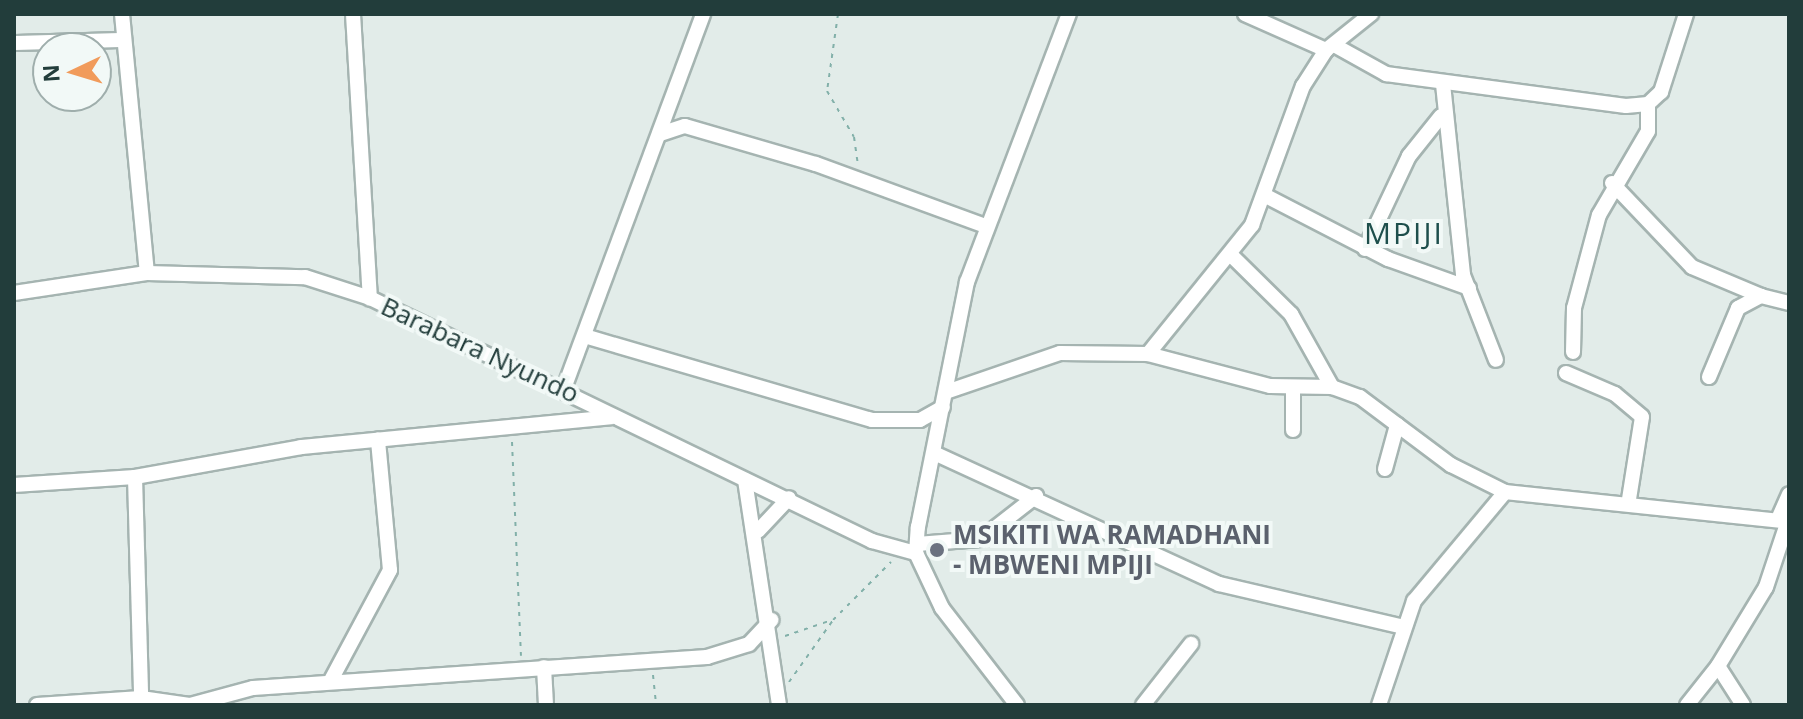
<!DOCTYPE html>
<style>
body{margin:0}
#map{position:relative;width:1803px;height:719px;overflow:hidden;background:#e2ece9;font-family:"Open Sans",sans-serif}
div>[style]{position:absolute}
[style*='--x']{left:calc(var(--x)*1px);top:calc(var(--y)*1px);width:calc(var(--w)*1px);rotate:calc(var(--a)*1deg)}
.path>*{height:2px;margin-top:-1px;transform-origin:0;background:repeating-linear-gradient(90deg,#82b0a9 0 4px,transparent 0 10px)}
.roads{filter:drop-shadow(2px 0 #a5b4b1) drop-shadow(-2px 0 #a5b4b1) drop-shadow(0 2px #a5b4b1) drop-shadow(0 -2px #a5b4b1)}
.minor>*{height:14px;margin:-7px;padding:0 7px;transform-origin:7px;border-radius:7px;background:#fff}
.dots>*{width:22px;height:22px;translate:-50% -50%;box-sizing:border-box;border:4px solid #f2f9f7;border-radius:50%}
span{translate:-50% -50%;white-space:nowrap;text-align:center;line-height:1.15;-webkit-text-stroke:8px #f2f9f7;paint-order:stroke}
.street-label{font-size:26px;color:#223d3b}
.worship-label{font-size:26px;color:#5b616d;font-weight:700}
.left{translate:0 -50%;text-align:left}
.quarter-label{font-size:30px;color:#1e4f4c;letter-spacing:2px}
.frame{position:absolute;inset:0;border:16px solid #223d3b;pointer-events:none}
.north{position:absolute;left:32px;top:32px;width:80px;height:80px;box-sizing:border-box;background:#f2f9f7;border:2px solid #9faeac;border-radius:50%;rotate:266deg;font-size:22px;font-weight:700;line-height:32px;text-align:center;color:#223d3b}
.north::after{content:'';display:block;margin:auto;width:28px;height:36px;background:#f19b5b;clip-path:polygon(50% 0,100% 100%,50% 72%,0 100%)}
</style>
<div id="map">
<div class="path">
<div style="--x:838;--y:14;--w:78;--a:98.1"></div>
<div style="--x:827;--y:91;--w:53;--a:59.6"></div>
<div style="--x:854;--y:137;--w:28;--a:82"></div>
<div style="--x:512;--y:442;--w:214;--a:87.6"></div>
<div style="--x:785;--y:636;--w:50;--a:-18.8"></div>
<div style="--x:653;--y:675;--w:30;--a:84"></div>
<div style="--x:789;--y:682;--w:76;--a:-54.6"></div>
<div style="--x:833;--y:620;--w:82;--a:-45"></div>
</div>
<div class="roads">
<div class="minor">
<div style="--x:122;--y:14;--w:260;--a:84.5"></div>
<div style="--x:353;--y:14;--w:285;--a:86.6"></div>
<div style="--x:1245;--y:14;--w:89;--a:24"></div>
<div style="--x:14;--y:43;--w:108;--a:-1.6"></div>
<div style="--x:1334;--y:45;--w:60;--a:29.1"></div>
<div style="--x:1386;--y:74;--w:242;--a:7.6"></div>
<div style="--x:1626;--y:106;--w:22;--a:-5"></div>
<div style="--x:1648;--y:104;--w:18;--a:-43"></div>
<div style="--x:1661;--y:92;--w:82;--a:-72.2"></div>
<div style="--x:1443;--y:84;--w:192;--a:84"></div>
<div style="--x:1463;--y:275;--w:91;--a:68.8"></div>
<div style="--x:660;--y:134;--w:26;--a:-18"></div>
<div style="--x:685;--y:126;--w:136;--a:16.2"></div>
<div style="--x:816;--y:164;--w:180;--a:20.1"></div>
<div style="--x:1612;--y:183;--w:116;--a:46.4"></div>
<div style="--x:1692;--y:267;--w:75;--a:22.8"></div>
<div style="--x:1264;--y:195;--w:140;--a:27.3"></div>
<div style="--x:1388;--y:259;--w:86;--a:19.7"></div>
<div style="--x:1365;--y:249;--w:103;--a:-64.7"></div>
<div style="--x:1409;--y:156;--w:51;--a:-51.3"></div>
<div style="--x:1232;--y:256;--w:83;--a:44.5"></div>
<div style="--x:1291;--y:314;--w:84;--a:60.7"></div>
<div style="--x:14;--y:293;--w:134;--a:-8.6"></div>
<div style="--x:147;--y:273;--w:158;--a:1.5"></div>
<div style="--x:305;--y:277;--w:68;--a:17.9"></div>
<div style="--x:370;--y:298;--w:558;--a:25.83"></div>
<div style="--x:872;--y:541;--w:46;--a:15.3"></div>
<div style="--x:588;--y:337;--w:296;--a:16.3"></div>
<div style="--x:872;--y:420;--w:48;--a:0"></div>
<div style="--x:920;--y:420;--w:26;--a:-29"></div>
<div style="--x:1573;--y:352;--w:44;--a:-88.7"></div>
<div style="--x:1574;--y:308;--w:96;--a:-75"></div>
<div style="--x:1599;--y:215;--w:97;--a:-59.7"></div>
<div style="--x:1648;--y:131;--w:27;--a:-90"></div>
<div style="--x:1148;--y:354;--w:166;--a:-51.1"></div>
<div style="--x:1252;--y:225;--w:148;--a:-69.9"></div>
<div style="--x:1303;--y:86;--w:43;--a:-57.4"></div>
<div style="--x:1326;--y:50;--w:58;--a:-38.7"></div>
<div style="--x:1566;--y:373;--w:53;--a:23.2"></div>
<div style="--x:1615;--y:394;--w:35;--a:40"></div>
<div style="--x:1642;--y:417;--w:83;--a:99"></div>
<div style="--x:1709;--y:377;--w:75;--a:-67.2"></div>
<div style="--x:1738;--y:308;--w:26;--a:-28"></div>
<div style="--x:1761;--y:296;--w:29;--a:14"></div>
<div style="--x:1293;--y:387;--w:43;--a:90"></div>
<div style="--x:563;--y:391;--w:402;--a:-69.6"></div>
<div style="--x:946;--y:392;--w:120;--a:-18.9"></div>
<div style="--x:1060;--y:353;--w:88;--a:0.7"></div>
<div style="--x:1148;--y:354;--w:126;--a:14.7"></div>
<div style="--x:1270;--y:386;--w:62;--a:0.9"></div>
<div style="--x:1332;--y:387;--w:30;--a:20"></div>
<div style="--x:1360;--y:397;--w:114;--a:36.8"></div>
<div style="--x:1451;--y:465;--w:60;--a:26.6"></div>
<div style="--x:1505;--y:492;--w:286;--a:6"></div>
<div style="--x:934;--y:453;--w:314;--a:24.7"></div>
<div style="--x:1219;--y:584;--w:190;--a:13.1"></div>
<div style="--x:1385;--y:469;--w:46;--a:-74.7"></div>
<div style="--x:135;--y:477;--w:221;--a:88.4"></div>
<div style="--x:745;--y:480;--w:228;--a:81.4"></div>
<div style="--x:14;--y:485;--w:121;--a:-3.8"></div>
<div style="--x:135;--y:477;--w:169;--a:-10.2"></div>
<div style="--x:301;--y:447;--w:312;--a:-5.5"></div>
<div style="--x:1778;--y:519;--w:27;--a:-66"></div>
<div style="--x:758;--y:531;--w:45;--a:-46.8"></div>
<div style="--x:917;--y:544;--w:64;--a:-4.5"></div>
<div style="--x:981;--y:539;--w:70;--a:-38"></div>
<div style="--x:544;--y:667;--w:38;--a:87"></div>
<div style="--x:330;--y:682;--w:127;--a:-61.8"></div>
<div style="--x:390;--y:570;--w:131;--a:-95.3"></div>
<div style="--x:37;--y:705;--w:104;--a:-3.9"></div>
<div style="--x:141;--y:698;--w:49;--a:8.1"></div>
<div style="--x:190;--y:705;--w:65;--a:-15.1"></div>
<div style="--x:253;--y:688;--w:455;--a:-3.9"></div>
<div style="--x:707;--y:657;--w:44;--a:-17.2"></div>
<div style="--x:749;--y:644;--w:33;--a:-47"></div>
<div style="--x:1017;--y:705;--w:123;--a:-127.7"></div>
<div style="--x:942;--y:608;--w:61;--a:-115.3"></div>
<div style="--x:916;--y:553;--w:26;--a:-86"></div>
<div style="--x:918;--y:527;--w:250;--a:-78.7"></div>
<div style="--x:967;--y:282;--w:287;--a:-69.2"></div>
<div style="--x:1143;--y:705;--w:78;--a:-51.8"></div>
<div style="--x:1379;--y:705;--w:110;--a:-71.4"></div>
<div style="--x:1414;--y:601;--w:142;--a:-50.1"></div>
<div style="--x:1687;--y:705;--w:50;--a:-51.5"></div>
<div style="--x:1743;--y:705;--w:46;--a:-122.7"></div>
<div style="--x:1718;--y:666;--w:92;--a:-58.7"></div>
<div style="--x:1766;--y:587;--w:70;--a:-71.6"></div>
</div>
</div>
<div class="dots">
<div style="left:937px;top:550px;background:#6b7280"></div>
</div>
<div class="street-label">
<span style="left:480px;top:350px;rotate:25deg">Barabara Nyundo</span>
</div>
<div class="worship-label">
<span class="left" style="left:953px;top:550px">MSIKITI WA RAMADHANI<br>- MBWENI MPIJI</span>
</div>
<div class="quarter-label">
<span style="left:1404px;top:233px">MPIJI</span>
</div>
<div class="frame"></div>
<div class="north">N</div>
</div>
